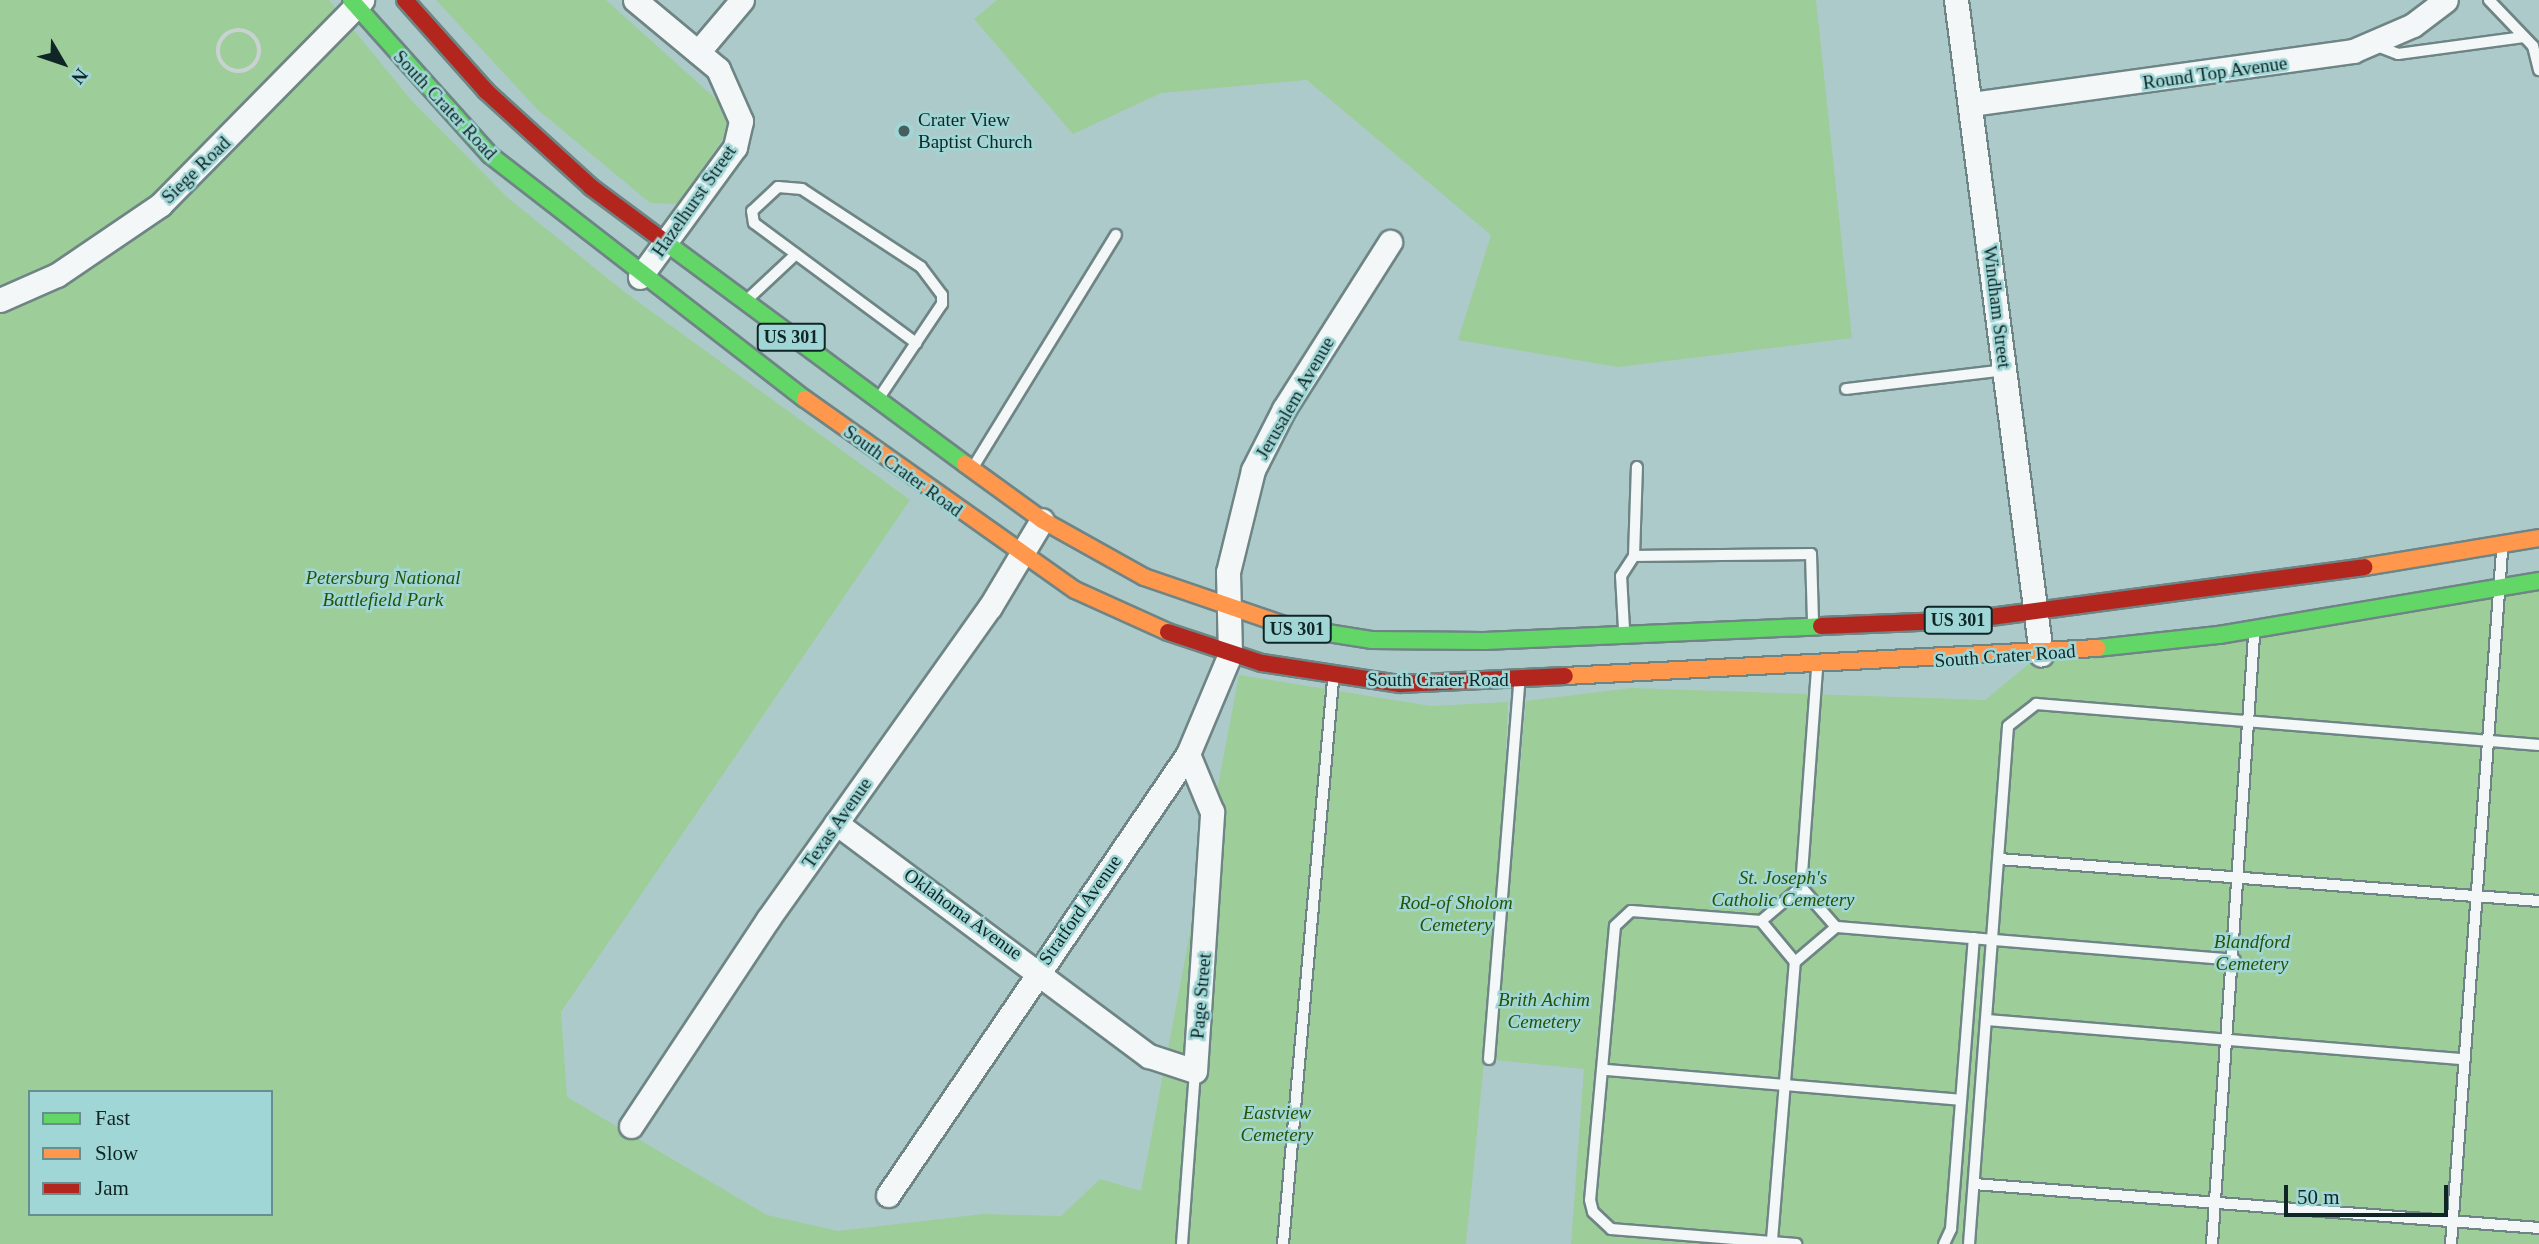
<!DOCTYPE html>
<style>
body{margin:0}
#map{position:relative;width:2539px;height:1244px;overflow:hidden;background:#adcaca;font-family:Georgia,serif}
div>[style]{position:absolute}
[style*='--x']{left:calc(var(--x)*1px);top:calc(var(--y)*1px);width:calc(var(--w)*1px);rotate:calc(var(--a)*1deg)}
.green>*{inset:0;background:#9dcd98}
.path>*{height:4.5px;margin-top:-2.25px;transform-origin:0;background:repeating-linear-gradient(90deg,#c9d2d2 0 2px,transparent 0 7px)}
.path>.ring{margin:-2.25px;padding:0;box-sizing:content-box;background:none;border:4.5px solid #c9d2d2;border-radius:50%}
.roads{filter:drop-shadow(2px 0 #6f8585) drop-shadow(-2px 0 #6f8585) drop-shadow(0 2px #6f8585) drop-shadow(0 -2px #6f8585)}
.lane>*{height:10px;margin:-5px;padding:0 5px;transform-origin:5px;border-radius:5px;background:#f3f7f7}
.street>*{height:23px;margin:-11.5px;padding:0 11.5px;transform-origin:11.5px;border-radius:11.5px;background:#f3f7f7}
.fast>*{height:16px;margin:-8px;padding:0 8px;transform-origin:8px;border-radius:8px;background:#63d668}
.slow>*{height:16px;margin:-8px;padding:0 8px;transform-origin:8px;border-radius:8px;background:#ff974d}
.jam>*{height:16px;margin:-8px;padding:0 8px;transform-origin:8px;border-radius:8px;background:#b3261e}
.dots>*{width:19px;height:19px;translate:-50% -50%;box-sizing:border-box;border:4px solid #a1d6d6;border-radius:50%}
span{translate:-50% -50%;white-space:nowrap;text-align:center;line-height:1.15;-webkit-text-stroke:5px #a1d6d6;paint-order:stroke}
.shield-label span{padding:2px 5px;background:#a1d6d6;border:2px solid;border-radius:5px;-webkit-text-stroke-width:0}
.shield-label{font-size:18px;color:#102525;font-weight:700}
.street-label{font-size:19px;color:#102525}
.poi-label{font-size:19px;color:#102525}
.left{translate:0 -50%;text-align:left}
.park-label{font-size:19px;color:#265302;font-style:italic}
.legend{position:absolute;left:28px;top:1090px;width:245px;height:126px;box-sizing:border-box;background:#a1d6d6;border:2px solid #678f8f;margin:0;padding:9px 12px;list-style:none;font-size:21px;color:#102525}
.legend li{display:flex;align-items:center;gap:14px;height:35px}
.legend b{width:35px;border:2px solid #678f8f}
.north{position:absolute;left:28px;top:28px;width:70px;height:70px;-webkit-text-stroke:5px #a1d6d6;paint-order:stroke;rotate:129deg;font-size:19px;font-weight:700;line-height:28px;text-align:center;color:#102525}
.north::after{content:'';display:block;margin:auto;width:24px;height:32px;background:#102525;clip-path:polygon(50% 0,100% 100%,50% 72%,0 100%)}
.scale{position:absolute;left:2284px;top:1185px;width:164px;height:32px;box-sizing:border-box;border:4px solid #102525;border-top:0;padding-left:9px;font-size:21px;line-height:24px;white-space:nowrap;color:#102525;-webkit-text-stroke:5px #a1d6d6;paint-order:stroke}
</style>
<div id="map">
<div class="green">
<div style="clip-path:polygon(evenodd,0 0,329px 0,412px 101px,508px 198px,622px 290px,910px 500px,561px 1012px,567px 1097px,767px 1215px,838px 1231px,983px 1214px,1061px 1216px,1100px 1179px,1141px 1191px,1239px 675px,1431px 706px,1508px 702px,1499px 909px,1466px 1244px,0 1244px,0 0,30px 1092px,271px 1092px,271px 1214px,30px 1214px,30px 1092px)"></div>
<div style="clip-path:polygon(436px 0,606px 0,737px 118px,679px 204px,650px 203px,537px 109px)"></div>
<div style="clip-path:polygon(997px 0,1816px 0,1852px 338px,1618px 367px,1458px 340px,1491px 235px,1307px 80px,1161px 93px,1073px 134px,974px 19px)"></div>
<div style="clip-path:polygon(2539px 572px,2539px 1244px,1571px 1244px,1584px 1069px,1495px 1060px,1526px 701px,1631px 688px,1985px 700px,2041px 654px)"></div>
</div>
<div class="path">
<div class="ring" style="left:218px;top:30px;width:37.5px;height:37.5px"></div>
</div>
<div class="roads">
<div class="lane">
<div style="--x:2489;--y:0;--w:64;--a:46.3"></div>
<div style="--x:2533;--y:46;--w:25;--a:76"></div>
<div style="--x:2372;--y:44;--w:28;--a:21"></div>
<div style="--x:2398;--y:54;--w:127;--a:-7.7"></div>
<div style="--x:749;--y:298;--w:64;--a:-43.1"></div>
<div style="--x:1846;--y:389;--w:160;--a:-6.8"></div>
<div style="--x:881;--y:395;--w:110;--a:-56.2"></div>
<div style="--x:942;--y:304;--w:9;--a:-90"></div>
<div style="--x:942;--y:295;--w:35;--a:-127"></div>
<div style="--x:921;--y:267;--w:142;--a:-146.8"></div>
<div style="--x:802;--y:189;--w:24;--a:-175"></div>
<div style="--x:778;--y:187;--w:35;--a:137"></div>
<div style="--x:752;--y:211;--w:12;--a:81"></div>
<div style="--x:754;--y:223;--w:202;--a:36.5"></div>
<div style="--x:975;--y:464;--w:269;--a:-58.4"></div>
<div style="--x:1634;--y:556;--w:177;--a:-0.6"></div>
<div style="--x:1811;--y:554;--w:69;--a:88.3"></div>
<div style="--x:1624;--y:629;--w:53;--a:-93.2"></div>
<div style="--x:1621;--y:576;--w:24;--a:-57"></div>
<div style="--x:1634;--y:556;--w:89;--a:-88.1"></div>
<div style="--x:1999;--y:859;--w:542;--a:4.45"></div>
<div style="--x:1801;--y:887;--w:219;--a:-85.8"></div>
<div style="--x:1761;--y:921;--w:130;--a:-175.6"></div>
<div style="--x:1631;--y:911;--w:22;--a:137"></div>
<div style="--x:1615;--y:926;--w:275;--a:95.2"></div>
<div style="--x:1590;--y:1200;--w:12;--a:76"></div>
<div style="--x:1593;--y:1212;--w:25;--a:43"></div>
<div style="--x:1611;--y:1229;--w:186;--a:4.6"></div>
<div style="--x:1836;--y:927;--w:53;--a:-131.2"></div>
<div style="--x:1801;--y:887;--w:52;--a:139.6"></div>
<div style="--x:1761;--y:921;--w:53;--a:50.3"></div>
<div style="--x:1795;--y:962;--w:54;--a:-40.5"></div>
<div style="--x:1836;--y:927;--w:400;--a:4.7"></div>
<div style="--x:1986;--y:1020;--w:480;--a:4.7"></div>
<div style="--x:1489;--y:1059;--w:377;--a:-85.4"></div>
<div style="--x:1606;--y:1070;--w:356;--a:4.8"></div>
<div style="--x:1974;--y:1184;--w:567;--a:4.45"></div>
<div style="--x:1772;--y:1240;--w:279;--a:-85.3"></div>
<div style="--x:1182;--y:1244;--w:173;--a:-85.7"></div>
<div style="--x:1283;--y:1244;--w:566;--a:-84.93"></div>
<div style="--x:1944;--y:1244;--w:17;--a:-65"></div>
<div style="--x:1951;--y:1229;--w:292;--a:-85.5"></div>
<div style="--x:1969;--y:1244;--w:519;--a:-85.69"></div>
<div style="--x:2008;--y:726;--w:36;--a:-38"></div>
<div style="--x:2036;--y:704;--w:505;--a:4.66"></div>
<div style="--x:2212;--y:1244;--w:610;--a:-86.05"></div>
<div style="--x:2451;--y:1244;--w:695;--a:-85.79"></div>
</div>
<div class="street">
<div style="--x:635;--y:0;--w:108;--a:39.7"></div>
<div style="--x:718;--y:69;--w:57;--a:66.1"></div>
<div style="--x:741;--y:121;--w:27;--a:103"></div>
<div style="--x:735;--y:147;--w:161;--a:126.2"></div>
<div style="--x:1956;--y:0;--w:660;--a:82.59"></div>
<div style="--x:698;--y:52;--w:68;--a:-49.8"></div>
<div style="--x:1971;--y:104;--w:386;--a:-7.9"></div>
<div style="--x:2353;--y:51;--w:65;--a:-23.4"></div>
<div style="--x:2413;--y:25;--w:41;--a:-37.1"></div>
<div style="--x:0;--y:300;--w:62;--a:-23.7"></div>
<div style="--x:57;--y:275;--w:125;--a:-34.2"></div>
<div style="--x:160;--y:205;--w:288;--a:-45.4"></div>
<div style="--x:836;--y:823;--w:390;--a:36.7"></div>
<div style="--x:1149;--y:1056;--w:48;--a:18.1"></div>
<div style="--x:1195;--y:1071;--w:260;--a:-86.2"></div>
<div style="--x:1212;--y:812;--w:63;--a:-112.5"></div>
<div style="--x:631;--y:1126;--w:248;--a:-56.5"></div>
<div style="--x:768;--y:919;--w:383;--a:-54.6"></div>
<div style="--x:990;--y:607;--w:101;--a:-59.1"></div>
<div style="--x:888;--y:1195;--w:533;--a:-55.77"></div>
<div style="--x:1188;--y:754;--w:108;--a:-67.2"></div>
<div style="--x:1230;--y:654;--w:82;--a:-91.4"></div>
<div style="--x:1228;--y:572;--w:105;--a:-76.2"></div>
<div style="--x:1253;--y:470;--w:68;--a:-63.1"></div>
<div style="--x:1284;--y:409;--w:198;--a:-57.6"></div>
</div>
<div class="fast">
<div style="--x:351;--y:0;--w:208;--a:48.1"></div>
<div style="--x:490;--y:155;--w:398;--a:37.8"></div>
<div style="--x:661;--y:239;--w:378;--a:36.5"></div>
<div style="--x:1290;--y:627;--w:82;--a:9.1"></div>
<div style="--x:1371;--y:640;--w:113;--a:0.5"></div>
<div style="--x:1484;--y:641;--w:337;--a:-2.5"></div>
<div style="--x:2097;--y:648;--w:123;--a:-6.1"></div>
<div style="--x:2219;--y:635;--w:325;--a:-9.6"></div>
</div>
<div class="slow">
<div style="--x:805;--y:399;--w:331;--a:35.3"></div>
<div style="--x:1075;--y:590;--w:102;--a:24.3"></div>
<div style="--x:965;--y:464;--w:95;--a:36"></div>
<div style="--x:1042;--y:520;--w:117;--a:29.2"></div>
<div style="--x:1144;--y:577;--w:154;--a:18.9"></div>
<div style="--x:2364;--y:567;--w:177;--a:-9.4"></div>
<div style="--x:1565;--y:676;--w:533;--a:-3.01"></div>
</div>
<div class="jam">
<div style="--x:405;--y:0;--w:122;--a:48.3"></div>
<div style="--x:486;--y:91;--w:142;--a:42.4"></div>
<div style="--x:591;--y:187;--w:87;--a:36.6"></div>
<div style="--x:1821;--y:626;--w:147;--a:-2.3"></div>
<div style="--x:1968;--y:620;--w:400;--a:-7.6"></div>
<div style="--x:1168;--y:632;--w:99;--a:18.3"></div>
<div style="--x:1262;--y:663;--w:140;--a:8.7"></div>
<div style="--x:1400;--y:684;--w:165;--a:-2.8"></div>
</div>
</div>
<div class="dots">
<div style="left:904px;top:131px;background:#475f5f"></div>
</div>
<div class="shield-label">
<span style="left:791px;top:337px">US 301</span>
<span style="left:1958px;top:620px">US 301</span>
<span style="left:1297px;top:629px">US 301</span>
</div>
<div class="street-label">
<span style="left:2215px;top:73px;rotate:-8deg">Round Top Avenue</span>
<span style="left:445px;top:105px;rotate:47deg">South Crater Road</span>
<span style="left:196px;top:170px;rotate:-44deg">Siege Road</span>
<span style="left:694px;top:201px;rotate:-55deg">Hazelhurst Street</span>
<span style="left:1997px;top:307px;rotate:83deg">Windham Street</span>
<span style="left:1295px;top:398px;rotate:-60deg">Jerusalem Avenue</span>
<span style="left:903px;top:471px;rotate:36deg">South Crater Road</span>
<span style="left:2005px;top:656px;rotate:-4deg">South Crater Road</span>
<span style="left:1438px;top:680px">South Crater Road</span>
<span style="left:837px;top:823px;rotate:-55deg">Texas Avenue</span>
<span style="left:1080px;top:910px;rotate:-55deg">Stratford Avenue</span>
<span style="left:963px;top:914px;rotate:36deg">Oklahoma Avenue</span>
<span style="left:1201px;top:996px;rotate:-85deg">Page Street</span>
</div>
<div class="poi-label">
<span class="left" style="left:918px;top:131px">Crater View<br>Baptist Church</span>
</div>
<div class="park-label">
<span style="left:383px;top:589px">Petersburg National<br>Battlefield Park</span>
<span style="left:1783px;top:889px">St. Joseph's<br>Catholic Cemetery</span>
<span style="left:1456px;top:914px">Rod-of Sholom<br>Cemetery</span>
<span style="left:2252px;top:953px">Blandford<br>Cemetery</span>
<span style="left:1544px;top:1011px">Brith Achim<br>Cemetery</span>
<span style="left:1277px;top:1124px">Eastview<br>Cemetery</span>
</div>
<ul class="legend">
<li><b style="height:9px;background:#63d668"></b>Fast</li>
<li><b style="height:9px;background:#ff974d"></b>Slow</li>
<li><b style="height:9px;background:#b3261e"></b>Jam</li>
</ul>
<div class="north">N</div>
<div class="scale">50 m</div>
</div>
